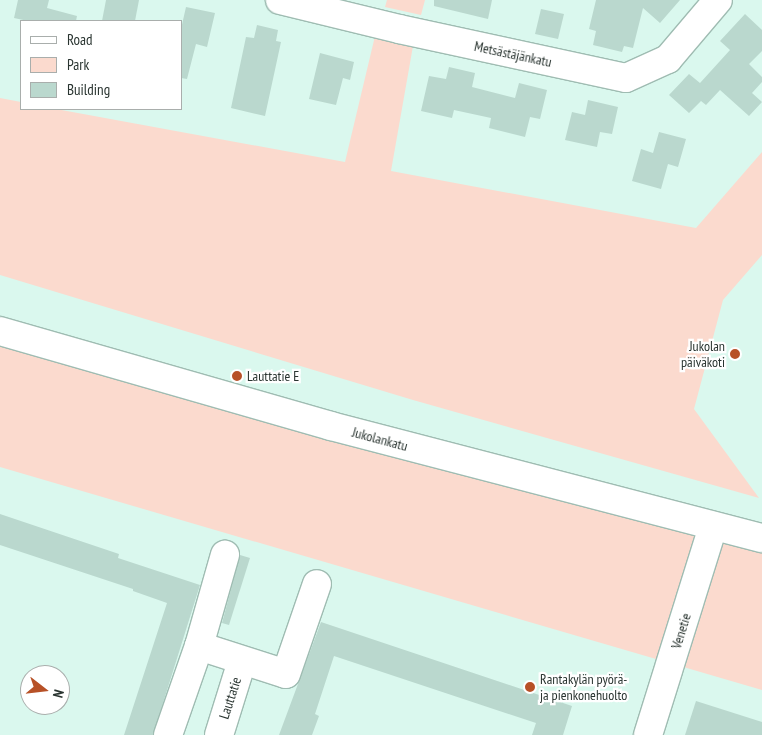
<!DOCTYPE html>
<meta charset="utf-8">
<style>
body{margin:0}
#map{position:relative;width:762px;height:735px;overflow:hidden;background:#daf8ee;font-family:"PT Sans Narrow",sans-serif}
div>[style]{position:absolute}
[style*='--x']{left:calc(var(--x)*1px);top:calc(var(--y)*1px);width:calc(var(--w)*1px);rotate:calc(var(--a)*1deg)}
.green>*{inset:0;background:#fbdace}
.building>*{inset:0;background:#bad8ce}
.roads{filter:drop-shadow(1px 0 #9fbcb2) drop-shadow(-1px 0 #9fbcb2) drop-shadow(0 1px #9fbcb2) drop-shadow(0 -1px #9fbcb2)}
.minor>*{height:28px;margin:-14px;padding:0 14px;transform-origin:14px;border-radius:14px;background:#fff}
.major>*{height:28px;margin:-14px;padding:0 14px;transform-origin:14px;border-radius:14px;background:#fff}
.dots>*{width:14px;height:14px;translate:-50% -50%;box-sizing:border-box;border:2px solid #fff;border-radius:50%}
span{translate:-50% -50%;white-space:nowrap;text-align:center;line-height:1.15;-webkit-text-stroke:4.5px #fff;paint-order:stroke}
.street-label{font-size:14px;color:#293430}
.poi-label{font-size:14px;color:#293430}
.right{translate:-100% -50%;text-align:right}
.left{translate:0 -50%;text-align:left}
.legend{position:absolute;left:20px;top:20px;width:162px;height:90px;box-sizing:border-box;background:#fff;border:1px solid #a9aeac;margin:0;padding:6px 9px;list-style:none;font-size:15px;color:#293430}
.legend li{display:flex;align-items:center;gap:10px;height:25px}
.legend b{width:25px;border:1px solid #a9aeac}
.north{position:absolute;left:20px;top:665px;width:50px;height:50px;box-sizing:border-box;background:#fff;border:1px solid #a9aeac;border-radius:50%;rotate:106deg;font-size:14px;font-weight:700;line-height:20px;text-align:center;color:#293430}
.north::after{content:'';display:block;margin:auto;width:18px;height:22px;background:#b75127;clip-path:polygon(50% 0,100% 100%,50% 72%,0 100%)}
</style>
<div id="map">
<div class="green">
<div style="clip-path:polygon(387px 0,425px 0,421px 15px,385px 7px)"></div>
<div style="clip-path:polygon(375px 36px,413px 46px,391px 171px,696px 228px,762px 152px,762px 255px,723px 300px,694px 409px,759px 498px,413px 400px,0 275px,0 98px,21px 102px,21px 109px,56px 109px,345px 162px)"></div>
<div style="clip-path:polygon(0 340px,762px 546px,762px 690px,0 467px)"></div>
</div>
<div class="building">
<div style="clip-path:polygon(18px 0,49px 0,47px 8px,77px 16px,76px 21px,28px 21px,14px 18px)"></div>
<div style="clip-path:polygon(106px 0,139px 0,135px 21px,102px 21px)"></div>
<div style="clip-path:polygon(434px 0,492px 0,488px 19px,434px 6px)"></div>
<div style="clip-path:polygon(596px 0,680px 0,660px 23px,643px 8px,633px 48px,624px 46px,622px 52px,593px 45px,596px 31px,589px 29px)"></div>
<div style="clip-path:polygon(186px 7px,215px 13px,207px 47px,196px 44px,187px 79px,181px 78px,181px 29px)"></div>
<div style="clip-path:polygon(541px 9px,564px 14px,558px 39px,535px 34px)"></div>
<div style="clip-path:polygon(745px 14px,762px 30px,762px 51px,749px 64px,762px 77px,762px 82px,752px 93px,762px 102px,749px 116px,720px 90px,706px 105px,701px 101px,689px 113px,669px 95px,689px 74px,700px 83px,730px 50px,720px 41px)"></div>
<div style="clip-path:polygon(257px 25px,278px 30px,276px 41px,281px 42px,265px 116px,231px 108px,246px 37px,254px 38px)"></div>
<div style="clip-path:polygon(320px 53px,354px 62px,350px 80px,343px 78px,336px 105px,309px 99px)"></div>
<div style="clip-path:polygon(449px 67px,475px 73px,472px 87px,515px 98px,519px 83px,547px 90px,540px 119px,530px 117px,525px 137px,489px 128px,491px 118px,454px 110px,452px 118px,421px 111px,429px 76px,446px 79px)"></div>
<div style="clip-path:polygon(588px 100px,618px 107px,612px 134px,600px 132px,597px 147px,565px 140px,572px 112px,585px 115px)"></div>
<div style="clip-path:polygon(659px 132px,686px 139px,678px 167px,668px 164px,661px 189px,632px 181px,641px 149px,653px 153px)"></div>
<div style="clip-path:polygon(0 514px,119px 554px,118px 558px,200px 585px,153px 735px,124px 735px,167px 603px,133px 591px,133px 589px,0 545px)"></div>
<div style="clip-path:polygon(240px 555px,250px 558px,229px 625px,222px 623px)"></div>
<div style="clip-path:polygon(321px 622px,572px 706px,563px 735px,532px 735px,536px 723px,334px 656px,315px 714px,319px 716px,312px 735px,279px 735px)"></div>
<div style="clip-path:polygon(696px 701px,762px 722px,762px 735px,685px 735px)"></div>
</div>
<div class="roads">
<div class="minor">
<div style="--x:280;--y:0;--w:122;--a:13.7"></div>
<div style="--x:399;--y:29;--w:232;--a:12.2"></div>
<div style="--x:626;--y:78;--w:46;--a:-24.3"></div>
<div style="--x:668;--y:59;--w:77;--a:-49.7"></div>
<div style="--x:199;--y:646;--w:95;--a:-74.1"></div>
<div style="--x:168;--y:735;--w:94;--a:-70.8"></div>
<div style="--x:199;--y:646;--w:91;--a:17.8"></div>
<div style="--x:286;--y:674;--w:95;--a:-71"></div>
<div style="--x:219;--y:735;--w:77;--a:-72.7"></div>
<div style="--x:648;--y:735;--w:219;--a:-72.7"></div>
</div>
<div class="major">
<div style="--x:0;--y:331;--w:344;--a:16"></div>
<div style="--x:331;--y:426;--w:445;--a:14.6"></div>
</div>
</div>
<div class="dots">
<div style="left:735px;top:354px;background:#b75127"></div>
<div style="left:237px;top:376px;background:#b75127"></div>
<div style="left:530px;top:687px;background:#b75127"></div>
</div>
<div class="street-label">
<span style="left:513px;top:54px;rotate:12deg">Metsästäjänkatu</span>
<span style="left:380px;top:439px;rotate:15deg">Jukolankatu</span>
<span style="left:681px;top:631px;rotate:-73deg">Venetie</span>
<span style="left:230px;top:698px;rotate:-72deg">Lauttatie</span>
</div>
<div class="poi-label">
<span class="right" style="left:725px;top:354px">Jukolan<br>päiväkoti</span>
<span class="left" style="left:247px;top:376px">Lauttatie E</span>
<span class="left" style="left:540px;top:687px">Rantakylän pyörä-<br>ja pienkonehuolto</span>
</div>
<ul class="legend">
<li><b style="height:6px;background:#fff"></b>Road</li>
<li><b style="height:14px;background:#fbdace"></b>Park</li>
<li><b style="height:14px;background:#bad8ce"></b>Building</li>
</ul>
<div class="north">N</div>
</div>
